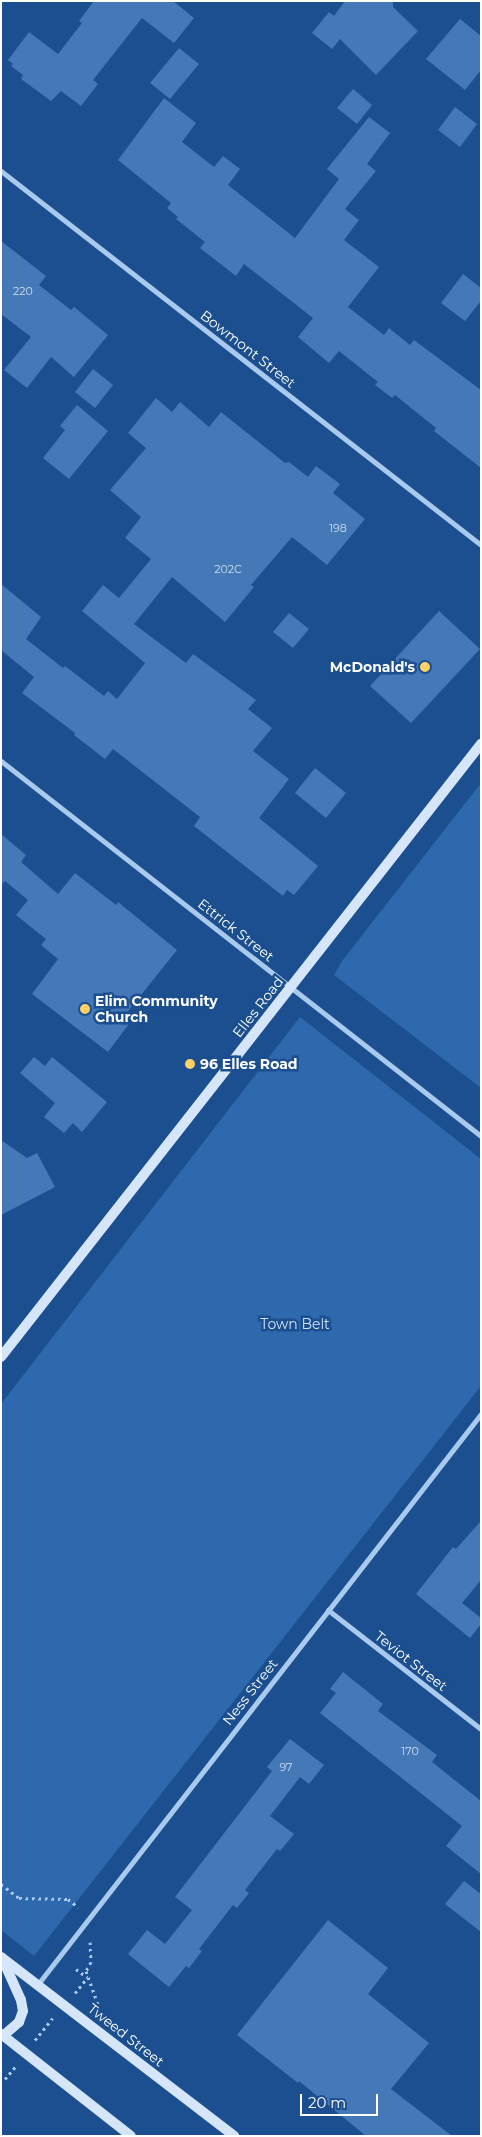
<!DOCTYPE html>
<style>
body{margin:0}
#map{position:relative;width:482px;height:2137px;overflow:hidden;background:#1b4f8f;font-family:Montserrat,sans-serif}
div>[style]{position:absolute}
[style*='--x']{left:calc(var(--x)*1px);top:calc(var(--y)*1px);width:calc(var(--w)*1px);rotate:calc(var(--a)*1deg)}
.green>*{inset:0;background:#2e69ad}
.building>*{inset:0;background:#4478b7}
.path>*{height:3px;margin-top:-1.5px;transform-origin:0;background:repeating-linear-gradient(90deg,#a9c9ee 0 2.5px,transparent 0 6.5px)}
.minor>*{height:5px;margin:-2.5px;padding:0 2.5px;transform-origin:2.5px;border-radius:2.5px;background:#a9c9ee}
.secondary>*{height:10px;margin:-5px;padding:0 5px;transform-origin:5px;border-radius:5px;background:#d6e6fa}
.dots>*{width:14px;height:14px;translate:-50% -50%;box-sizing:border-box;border:2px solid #1b4f8f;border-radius:50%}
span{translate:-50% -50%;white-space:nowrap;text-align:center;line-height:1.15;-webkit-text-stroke:5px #1b4f8f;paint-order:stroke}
.number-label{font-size:11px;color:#d0dded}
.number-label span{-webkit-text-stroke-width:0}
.street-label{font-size:14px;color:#fff}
.poi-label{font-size:14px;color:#fff;font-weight:700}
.right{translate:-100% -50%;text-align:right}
.left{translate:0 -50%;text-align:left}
.park-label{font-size:14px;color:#cfe3fa}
.frame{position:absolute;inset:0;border:2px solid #fff;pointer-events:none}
.scale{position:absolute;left:300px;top:2094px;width:78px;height:22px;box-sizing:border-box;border:2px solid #fff;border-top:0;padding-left:6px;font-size:15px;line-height:18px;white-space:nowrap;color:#fff;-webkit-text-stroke:4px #1b4f8f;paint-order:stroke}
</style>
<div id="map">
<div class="green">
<div style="clip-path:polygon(481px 783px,481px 1088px,334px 975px,342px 961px)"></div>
<div style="clip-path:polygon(300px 1017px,481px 1159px,481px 1386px,34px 1956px,1px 1930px,1px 1404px)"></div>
</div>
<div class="building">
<div style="clip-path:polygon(94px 1px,173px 1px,194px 18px,174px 43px,142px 18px,93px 80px,98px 84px,81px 106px,61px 91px,51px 101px,21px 79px,23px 75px,11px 66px,13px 64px,8px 60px,29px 32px,58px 54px,82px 23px,79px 21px)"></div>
<div style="clip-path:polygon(345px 1px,393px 1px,393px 7px,418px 31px,376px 75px,340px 39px,332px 49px,312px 33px,329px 12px,334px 16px)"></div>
<div style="clip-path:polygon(460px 19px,481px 36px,481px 70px,465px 90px,426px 59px)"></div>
<div style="clip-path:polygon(179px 48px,199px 64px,170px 99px,150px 83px)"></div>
<div style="clip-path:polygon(353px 89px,372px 105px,357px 124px,337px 108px)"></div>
<div style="clip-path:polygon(164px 98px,196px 123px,182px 142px,214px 167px,223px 156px,240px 169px,228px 185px,295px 238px,339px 179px,327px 169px,369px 117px,390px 133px,367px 164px,376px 171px,345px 209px,359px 220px,344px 240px,379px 267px,348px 307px,384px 335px,389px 328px,410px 345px,414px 340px,481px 390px,481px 468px,434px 431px,436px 428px,395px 395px,392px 398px,375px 385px,378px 382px,339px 351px,329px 363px,298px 337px,313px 318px,244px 264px,236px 276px,200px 248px,205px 242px,176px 219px,178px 217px,167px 208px,171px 203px,118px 160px)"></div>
<div style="clip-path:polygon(455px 107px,477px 124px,460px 147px,438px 130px)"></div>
<div style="clip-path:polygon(1px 241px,46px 276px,39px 285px,71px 310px,74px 307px,108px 335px,74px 377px,51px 357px,27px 388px,4px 370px,31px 337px,1px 314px)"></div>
<div style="clip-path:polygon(463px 274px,481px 288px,481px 301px,465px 321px,441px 303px)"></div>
<div style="clip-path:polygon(93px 369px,113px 385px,95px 408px,75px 392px)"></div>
<div style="clip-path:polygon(156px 398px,172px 412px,180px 402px,209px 427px,221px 412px,285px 463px,289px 462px,308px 477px,316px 466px,340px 484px,333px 493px,365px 519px,327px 565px,292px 537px,251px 585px,254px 587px,225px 622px,172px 577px,134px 624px,186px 663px,193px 654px,256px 700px,248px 709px,272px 728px,253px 751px,289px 779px,259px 818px,318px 866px,294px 895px,287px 890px,283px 896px,194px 826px,200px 817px,113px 749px,105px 759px,74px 735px,75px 733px,22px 693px,34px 677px,1px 650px,1px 584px,41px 617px,26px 639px,63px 668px,65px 666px,104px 696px,108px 691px,117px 699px,145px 663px,82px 611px,103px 585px,119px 598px,151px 559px,125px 538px,141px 517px,110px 490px,146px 448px,128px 433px)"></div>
<div style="clip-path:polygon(77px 405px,108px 431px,69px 479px,43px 458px,65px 430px,60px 426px)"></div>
<div style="clip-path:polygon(439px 611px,480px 649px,411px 723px,370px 686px)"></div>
<div style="clip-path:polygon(289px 613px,309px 629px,293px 648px,273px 632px)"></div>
<div style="clip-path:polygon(315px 768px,346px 793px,326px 818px,295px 793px)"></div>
<div style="clip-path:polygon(1px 834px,26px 855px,21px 862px,58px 894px,75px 873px,116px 905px,118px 902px,177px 950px,125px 1015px,132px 1020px,108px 1052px,32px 994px,58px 959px,41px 945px,46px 939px,16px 915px,28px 900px,5px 881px,1px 885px)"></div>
<div style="clip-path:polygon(34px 1057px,45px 1066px,52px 1057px,107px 1102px,82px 1132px,73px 1123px,64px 1133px,44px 1117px,55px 1103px,20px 1073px)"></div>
<div style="clip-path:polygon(1px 1140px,27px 1158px,37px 1153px,55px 1187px,1px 1215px)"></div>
<div style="clip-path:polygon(481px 1521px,481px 1580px,462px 1603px,481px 1618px,481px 1624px,470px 1638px,416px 1594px,453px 1547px,456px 1549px)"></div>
<div style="clip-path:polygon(343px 1672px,383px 1704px,378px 1711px,437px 1755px,432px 1762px,481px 1801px,481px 1874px,446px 1846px,462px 1826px,320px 1713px,336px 1693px,330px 1689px)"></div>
<div style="clip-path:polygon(290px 1739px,324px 1765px,309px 1784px,300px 1777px,270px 1816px,294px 1834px,280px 1851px,277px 1849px,245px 1890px,249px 1893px,237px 1908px,233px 1905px,199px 1949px,202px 1951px,189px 1968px,186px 1966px,169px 1987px,128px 1954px,147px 1930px,165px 1944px,192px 1910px,175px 1897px,272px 1771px,267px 1767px)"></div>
<div style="clip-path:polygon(464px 1881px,481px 1894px,481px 1932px,445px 1904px)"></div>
<div style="clip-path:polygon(328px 1920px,388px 1968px,368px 1994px,429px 2043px,391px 2089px,452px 2136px,366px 2136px,299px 2081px,298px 2083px,237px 2035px)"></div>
</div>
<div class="path">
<div style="--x:1;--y:1884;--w:23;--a:38"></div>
<div style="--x:19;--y:1898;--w:49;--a:1.2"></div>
<div style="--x:68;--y:1899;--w:13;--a:39"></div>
<div style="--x:90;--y:1942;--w:20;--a:87"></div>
<div style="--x:91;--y:1962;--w:10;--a:119"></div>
<div style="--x:86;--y:1971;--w:41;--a:70.3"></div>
<div style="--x:76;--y:1969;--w:14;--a:36"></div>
<div style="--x:75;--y:1993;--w:19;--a:-51"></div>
<div style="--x:35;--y:2040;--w:28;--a:-51"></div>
<div style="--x:5;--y:2079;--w:16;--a:-50"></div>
</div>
<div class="minor">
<div style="--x:1;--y:171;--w:609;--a:37.92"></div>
<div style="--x:1;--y:761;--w:609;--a:38"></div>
<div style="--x:328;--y:1610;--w:194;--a:37.9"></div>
<div style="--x:38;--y:1984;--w:722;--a:-52.15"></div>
</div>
<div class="secondary">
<div style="--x:1;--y:1357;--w:779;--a:-51.94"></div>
<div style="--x:1;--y:1957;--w:294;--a:37.5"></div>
<div style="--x:2;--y:1958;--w:46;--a:65.7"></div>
<div style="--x:21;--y:2000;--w:11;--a:80"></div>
<div style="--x:23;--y:2011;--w:12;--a:110"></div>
<div style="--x:19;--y:2022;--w:21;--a:139"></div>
<div style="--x:1;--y:2034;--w:165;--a:38.1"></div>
</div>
<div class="dots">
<div style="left:425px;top:667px;background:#ffd166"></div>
<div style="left:85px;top:1009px;background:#ffd166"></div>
<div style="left:190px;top:1064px;background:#ffd166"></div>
</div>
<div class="number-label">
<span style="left:23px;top:291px">220</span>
<span style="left:338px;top:528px">198</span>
<span style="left:228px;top:569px">202C</span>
<span style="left:410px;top:1751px">170</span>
<span style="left:286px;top:1767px">97</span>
</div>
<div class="street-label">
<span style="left:248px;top:349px;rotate:38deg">Bowmont Street</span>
<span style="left:236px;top:930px;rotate:38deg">Ettrick Street</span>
<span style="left:258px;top:1007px;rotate:-52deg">Elles Road</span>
<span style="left:411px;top:1661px;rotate:38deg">Teviot Street</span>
<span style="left:250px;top:1692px;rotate:-52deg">Ness Street</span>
<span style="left:126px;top:2035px;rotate:38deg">Tweed Street</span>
</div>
<div class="poi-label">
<span class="right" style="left:415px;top:667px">McDonald's</span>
<span class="left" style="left:95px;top:1009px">Elim Community<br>Church</span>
<span class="left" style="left:200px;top:1064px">96 Elles Road</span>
</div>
<div class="park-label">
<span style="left:295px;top:1324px">Town Belt</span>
</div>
<div class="frame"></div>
<div class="scale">20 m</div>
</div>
